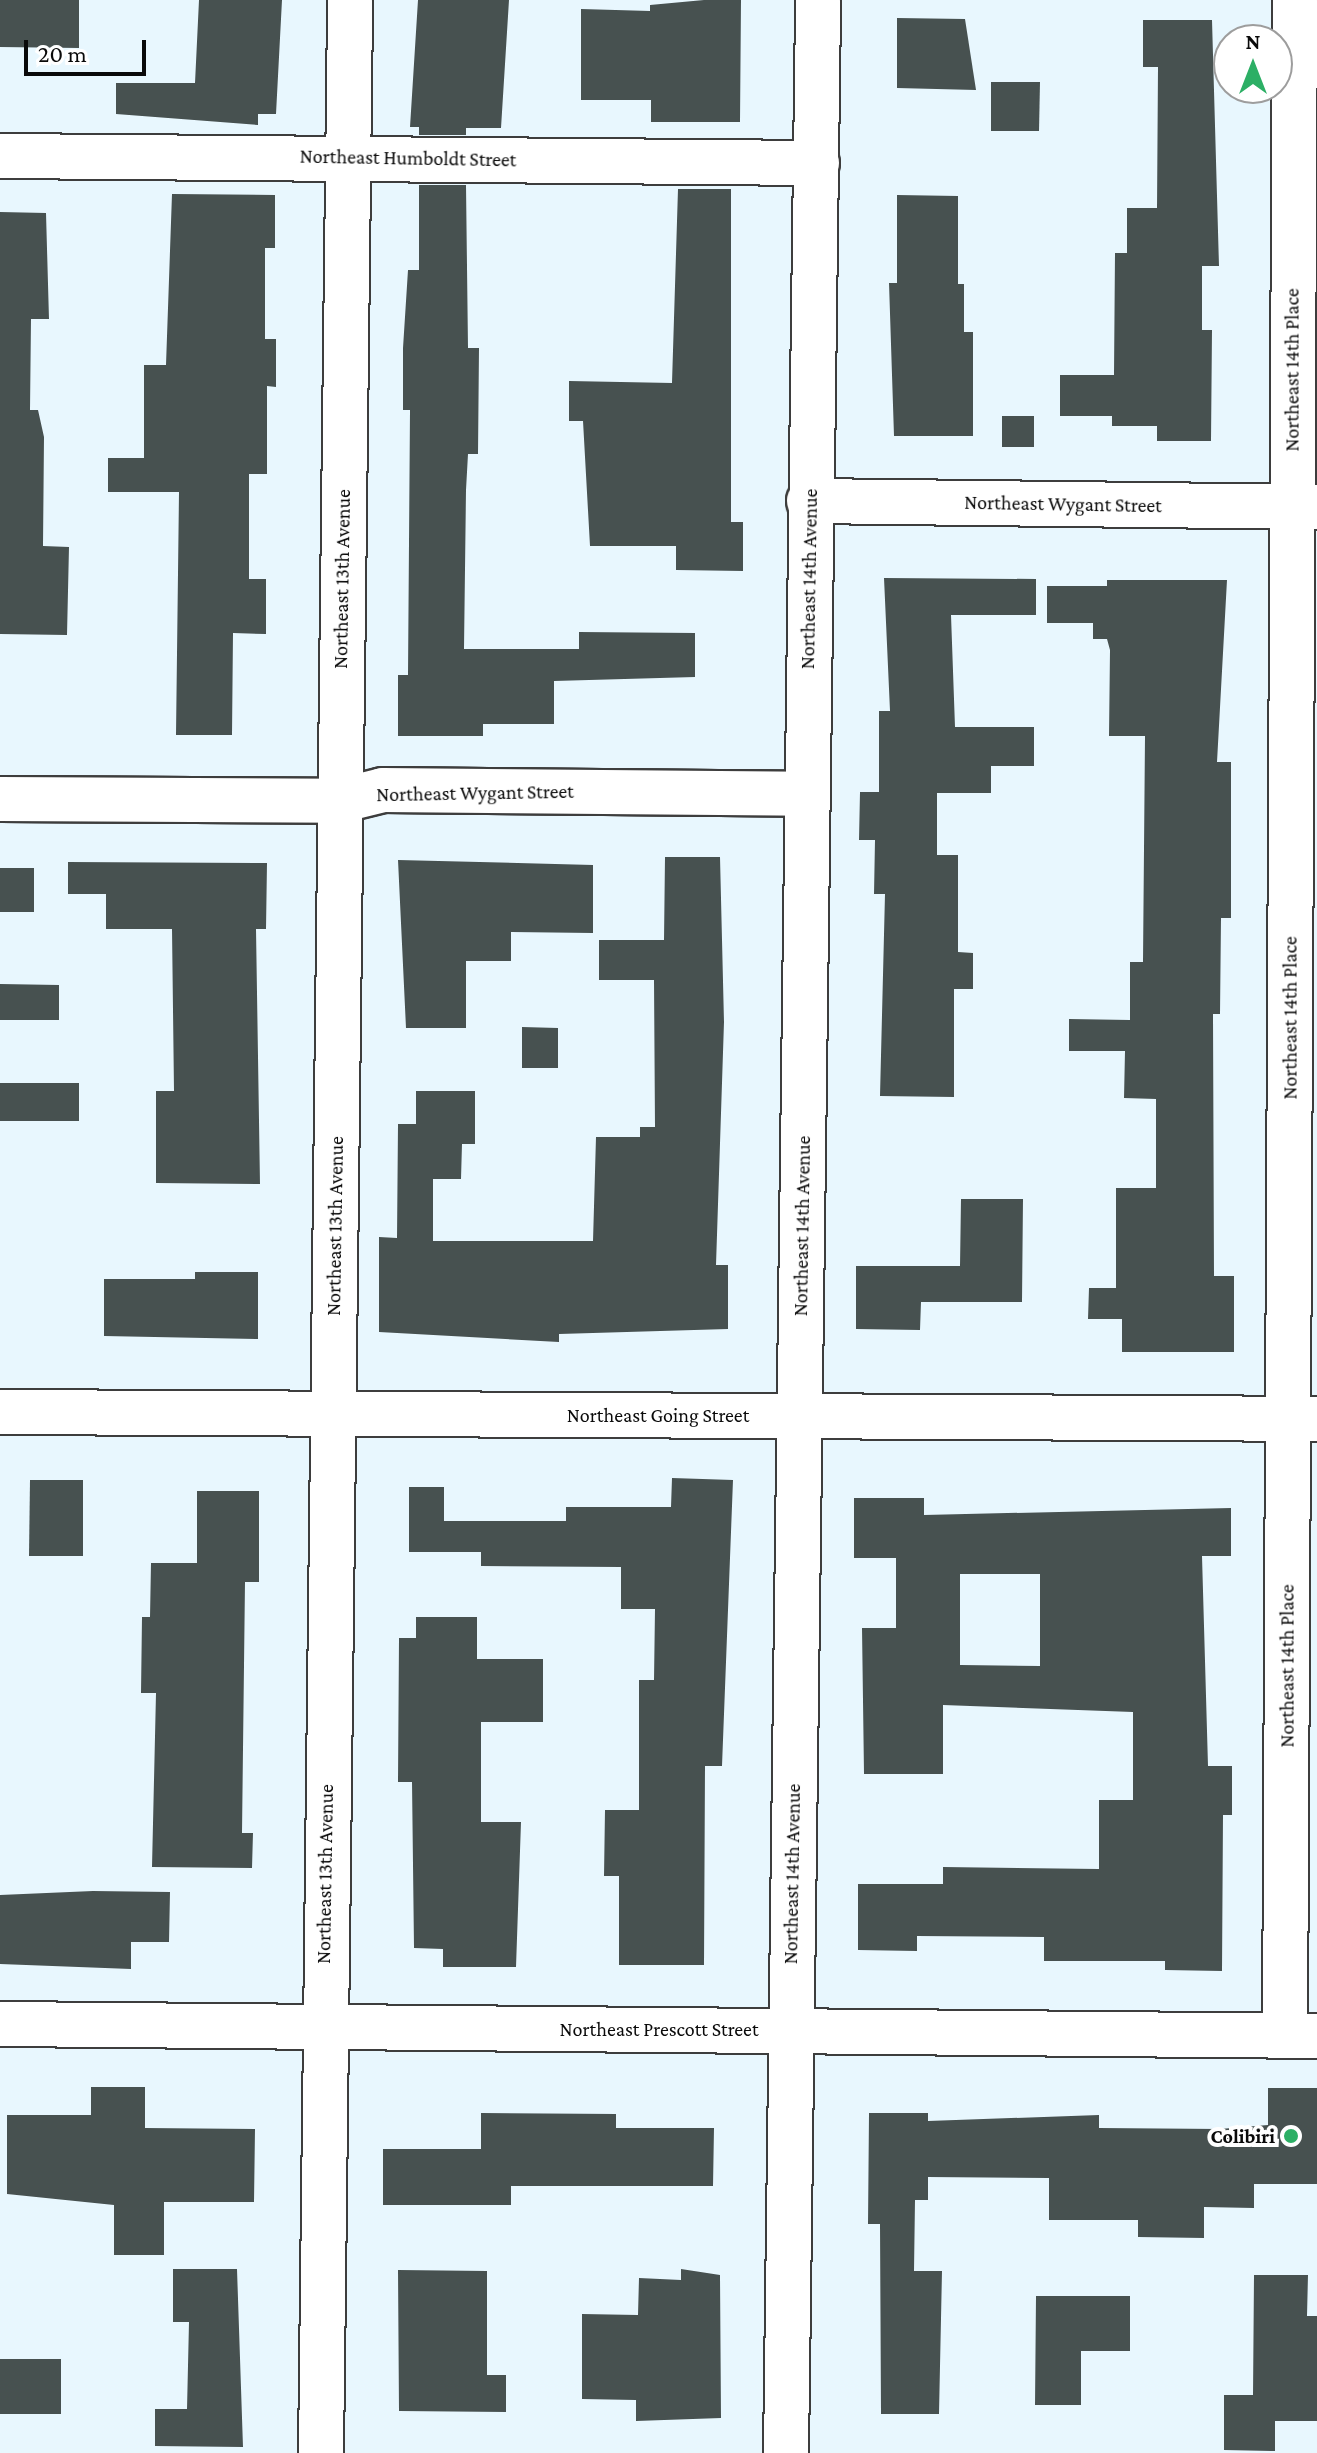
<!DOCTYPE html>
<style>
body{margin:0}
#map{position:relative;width:1317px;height:2453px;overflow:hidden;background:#e8f7fe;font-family:"Crimson Pro",serif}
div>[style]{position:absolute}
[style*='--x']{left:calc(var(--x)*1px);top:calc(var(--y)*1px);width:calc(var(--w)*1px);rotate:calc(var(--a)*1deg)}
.building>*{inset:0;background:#475150}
.roads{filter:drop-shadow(2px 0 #3d3d3d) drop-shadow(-2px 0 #3d3d3d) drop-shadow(0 2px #3d3d3d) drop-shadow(0 -2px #3d3d3d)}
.minor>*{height:44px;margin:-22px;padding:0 22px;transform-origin:22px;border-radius:22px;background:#fff}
.tertiary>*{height:44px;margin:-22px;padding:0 22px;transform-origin:22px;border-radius:22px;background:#fff}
.dots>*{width:22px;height:22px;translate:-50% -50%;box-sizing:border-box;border:4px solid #fff;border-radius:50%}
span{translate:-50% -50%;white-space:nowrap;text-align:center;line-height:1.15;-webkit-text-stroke:8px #fff;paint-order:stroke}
.street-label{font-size:20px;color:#0a0a0a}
.poi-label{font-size:20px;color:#0a0a0a;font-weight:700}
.right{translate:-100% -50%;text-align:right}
.north{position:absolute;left:1213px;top:24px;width:80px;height:80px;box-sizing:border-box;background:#fff;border:2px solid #9d9d9d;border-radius:50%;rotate:0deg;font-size:22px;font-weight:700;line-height:32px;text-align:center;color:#0a0a0a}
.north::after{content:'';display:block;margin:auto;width:28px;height:36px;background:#2caf65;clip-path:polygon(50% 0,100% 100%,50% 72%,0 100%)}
.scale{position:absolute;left:24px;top:40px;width:122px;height:36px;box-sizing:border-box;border:4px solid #0a0a0a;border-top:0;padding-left:10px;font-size:24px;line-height:28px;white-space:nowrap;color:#0a0a0a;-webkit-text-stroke:6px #fff;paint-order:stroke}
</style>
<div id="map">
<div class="building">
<div style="clip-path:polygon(0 0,79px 0,79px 48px,0 47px)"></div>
<div style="clip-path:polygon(199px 0,282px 0,276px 114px,258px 114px,258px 125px,116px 114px,116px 83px,195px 83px)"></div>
<div style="clip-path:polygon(418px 0,509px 0,501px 128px,466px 128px,466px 135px,419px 135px,419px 127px,410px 127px)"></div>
<div style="clip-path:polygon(704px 0,741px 0,740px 122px,651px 122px,651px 100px,581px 100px,581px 9px,650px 11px,650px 5px)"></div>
<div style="clip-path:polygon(897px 18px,965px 19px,976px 90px,897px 88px)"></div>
<div style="clip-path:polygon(1143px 20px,1212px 20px,1219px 266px,1202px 266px,1202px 330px,1212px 330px,1211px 441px,1157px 441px,1157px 426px,1112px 426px,1112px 416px,1060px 416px,1060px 375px,1114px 375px,1115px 253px,1127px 253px,1127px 208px,1157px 208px,1158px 67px,1143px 67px)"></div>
<div style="clip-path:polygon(991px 82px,1040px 82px,1039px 131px,991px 131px)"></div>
<div style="clip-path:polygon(419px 185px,466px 185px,468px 348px,479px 348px,478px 454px,468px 454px,466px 490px,464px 649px,579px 649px,579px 632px,695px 633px,695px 677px,554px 681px,554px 724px,483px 724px,483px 736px,398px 736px,398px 675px,408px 675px,410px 410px,403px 410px,403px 348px,408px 270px,419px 270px)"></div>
<div style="clip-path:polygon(678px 189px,731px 189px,731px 522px,743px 522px,743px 571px,676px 570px,676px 546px,590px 546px,583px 421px,569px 421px,569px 381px,672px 383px)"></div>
<div style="clip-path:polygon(172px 194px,275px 195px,275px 248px,265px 248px,265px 339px,276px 339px,276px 387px,267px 386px,267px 474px,249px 474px,249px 579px,266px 579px,266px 634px,233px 633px,232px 735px,176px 735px,179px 492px,108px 492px,108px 458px,144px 458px,144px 365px,166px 365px)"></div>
<div style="clip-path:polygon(897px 195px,958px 196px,958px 284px,964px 284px,964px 332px,973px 332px,973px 436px,894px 436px,889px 283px,897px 283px)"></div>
<div style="clip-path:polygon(0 212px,46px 213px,49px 319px,31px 319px,30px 410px,38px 410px,44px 437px,43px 546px,69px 547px,67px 635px,0 634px)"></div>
<div style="clip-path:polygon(1002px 416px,1034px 416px,1034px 447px,1002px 447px)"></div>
<div style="clip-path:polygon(884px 578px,1036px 579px,1036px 615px,951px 615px,955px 727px,1034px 727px,1034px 766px,991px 766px,991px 793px,937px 793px,937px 855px,958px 855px,958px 952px,973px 953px,973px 989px,954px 989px,954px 1097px,880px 1096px,885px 894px,874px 894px,875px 840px,859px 840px,860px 792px,879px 792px,879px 711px,890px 711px)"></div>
<div style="clip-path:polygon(1107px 580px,1227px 580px,1217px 762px,1231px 762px,1231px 918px,1221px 918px,1220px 1014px,1213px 1014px,1214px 1276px,1234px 1276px,1234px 1352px,1122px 1352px,1122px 1319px,1088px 1319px,1089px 1288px,1116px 1288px,1116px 1188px,1156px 1188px,1156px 1099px,1124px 1098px,1125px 1051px,1069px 1051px,1069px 1019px,1130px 1020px,1130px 962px,1143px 962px,1145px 736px,1109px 736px,1110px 650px,1107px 639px,1093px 639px,1093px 623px,1047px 623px,1047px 586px,1107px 586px)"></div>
<div style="clip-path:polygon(665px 857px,720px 857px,724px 1022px,716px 1265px,728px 1265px,728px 1329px,559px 1334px,559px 1342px,379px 1332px,379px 1237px,397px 1238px,398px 1124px,416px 1124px,416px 1091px,475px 1091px,475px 1144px,462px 1144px,461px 1179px,433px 1179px,433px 1241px,593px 1241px,596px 1137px,640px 1137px,640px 1127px,655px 1127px,654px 980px,599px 980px,599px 940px,664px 940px)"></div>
<div style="clip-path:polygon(398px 860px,593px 865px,593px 933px,511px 932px,511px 961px,466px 961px,466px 1028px,406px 1028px)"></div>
<div style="clip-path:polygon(68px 862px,267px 863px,266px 929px,256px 929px,260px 1184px,156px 1183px,156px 1091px,174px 1091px,172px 929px,106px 929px,106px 894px,68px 894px)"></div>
<div style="clip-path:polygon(0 868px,34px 868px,34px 912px,0 912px)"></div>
<div style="clip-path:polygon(0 984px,59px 985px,59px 1020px,0 1020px)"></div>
<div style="clip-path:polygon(522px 1027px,558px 1028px,558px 1068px,522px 1068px)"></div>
<div style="clip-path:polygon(0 1083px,79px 1083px,79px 1121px,0 1121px)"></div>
<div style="clip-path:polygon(961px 1199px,1023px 1199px,1022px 1302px,921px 1302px,920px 1330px,856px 1329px,856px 1266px,960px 1266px)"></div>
<div style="clip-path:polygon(195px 1272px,258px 1272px,258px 1339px,104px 1336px,104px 1279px,195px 1279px)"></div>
<div style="clip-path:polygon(672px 1478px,733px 1480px,722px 1766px,705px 1766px,704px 1965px,619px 1965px,619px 1876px,604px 1876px,605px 1810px,639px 1810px,639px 1680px,654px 1680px,655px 1609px,621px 1609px,621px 1567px,481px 1566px,481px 1552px,409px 1552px,409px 1487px,444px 1487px,444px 1521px,566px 1521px,566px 1507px,671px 1507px)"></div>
<div style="clip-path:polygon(30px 1480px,83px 1480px,83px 1556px,29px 1556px)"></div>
<div style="clip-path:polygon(197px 1491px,259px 1491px,259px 1582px,245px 1582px,242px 1833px,253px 1833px,252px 1868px,152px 1867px,156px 1693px,141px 1693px,142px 1617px,150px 1617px,151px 1563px,197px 1563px)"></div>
<div style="clip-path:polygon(evenodd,854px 1498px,924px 1498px,924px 1515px,1231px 1508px,1231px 1556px,1202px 1556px,1208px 1766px,1232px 1766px,1232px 1815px,1223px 1815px,1222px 1971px,1165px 1970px,1165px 1961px,1044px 1961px,1044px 1937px,917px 1936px,917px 1951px,858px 1950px,858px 1884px,943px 1884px,943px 1867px,1099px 1869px,1099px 1800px,1133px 1800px,1133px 1712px,943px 1705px,943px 1774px,864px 1774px,862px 1628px,896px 1628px,896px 1558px,854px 1558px,854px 1498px,960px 1574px,1040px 1574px,1040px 1666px,960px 1665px,960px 1574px)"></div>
<div style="clip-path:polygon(416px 1617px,477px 1617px,477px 1659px,543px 1659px,543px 1722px,481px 1722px,481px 1822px,521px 1822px,516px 1967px,443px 1967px,443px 1949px,414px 1948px,412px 1782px,398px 1782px,399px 1638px,416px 1638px)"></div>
<div style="clip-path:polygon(93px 1891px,170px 1892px,169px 1942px,131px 1942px,131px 1969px,0 1964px,0 1895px)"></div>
<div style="clip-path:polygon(91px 2087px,145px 2087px,145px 2128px,255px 2129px,254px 2202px,164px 2202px,164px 2255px,114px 2255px,114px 2205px,7px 2194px,7px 2115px,91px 2115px)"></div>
<div style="clip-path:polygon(1268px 2088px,1317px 2088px,1317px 2184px,1254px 2184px,1254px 2208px,1204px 2207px,1204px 2238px,1138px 2237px,1138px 2220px,1049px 2220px,1049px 2178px,928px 2177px,928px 2200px,915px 2200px,914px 2271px,942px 2271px,939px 2414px,881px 2414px,880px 2224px,868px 2224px,869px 2113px,928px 2113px,928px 2121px,1099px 2115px,1099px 2128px,1220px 2129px,1268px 2125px)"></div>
<div style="clip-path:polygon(481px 2113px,616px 2114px,616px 2128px,714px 2128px,713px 2186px,511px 2186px,511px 2205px,383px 2205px,383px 2149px,481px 2149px)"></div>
<div style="clip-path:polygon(173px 2269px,237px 2269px,243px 2447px,155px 2446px,155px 2409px,187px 2409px,189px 2322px,173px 2322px)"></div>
<div style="clip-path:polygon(681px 2269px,720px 2275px,721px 2418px,636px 2421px,636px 2400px,582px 2399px,582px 2314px,638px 2315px,639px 2278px,681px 2280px)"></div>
<div style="clip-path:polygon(398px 2270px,487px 2271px,487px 2375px,506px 2375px,506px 2412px,399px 2411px)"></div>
<div style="clip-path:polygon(1254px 2275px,1308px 2275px,1307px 2316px,1317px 2316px,1317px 2421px,1275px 2421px,1275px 2451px,1224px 2450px,1224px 2395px,1253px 2395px)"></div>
<div style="clip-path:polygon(1036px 2296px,1130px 2296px,1130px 2351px,1081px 2351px,1081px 2405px,1035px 2405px)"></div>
<div style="clip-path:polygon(0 2359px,61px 2359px,61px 2414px,0 2414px)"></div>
</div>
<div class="roads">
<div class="minor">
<div style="--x:0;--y:156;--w:817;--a:0.49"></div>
<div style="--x:809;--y:501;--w:508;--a:0.68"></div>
<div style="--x:0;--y:799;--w:339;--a:0.3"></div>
<div style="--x:339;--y:801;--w:45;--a:-14"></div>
<div style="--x:383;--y:790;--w:423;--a:0.5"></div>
<div style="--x:0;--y:1412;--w:1317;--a:0.3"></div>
<div style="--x:1285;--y:2036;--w:2036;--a:-89.72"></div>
<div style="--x:321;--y:2453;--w:2453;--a:-89.32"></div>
<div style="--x:786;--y:2453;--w:2453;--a:-89.25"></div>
</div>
<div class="tertiary">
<div style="--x:0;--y:2024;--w:1317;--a:0.52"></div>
</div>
</div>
<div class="dots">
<div style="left:1291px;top:2136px;background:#2caf65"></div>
</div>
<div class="street-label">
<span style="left:408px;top:158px;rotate:1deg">Northeast Humboldt Street</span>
<span style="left:1292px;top:370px;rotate:-90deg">Northeast 14th Place</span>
<span style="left:1063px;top:504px;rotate:1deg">Northeast Wygant Street</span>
<span style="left:342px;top:579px;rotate:-89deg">Northeast 13th Avenue</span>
<span style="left:809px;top:579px;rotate:-89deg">Northeast 14th Avenue</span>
<span style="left:475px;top:793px;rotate:-1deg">Northeast Wygant Street</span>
<span style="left:1290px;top:1018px;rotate:-90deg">Northeast 14th Place</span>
<span style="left:335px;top:1226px;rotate:-89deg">Northeast 13th Avenue</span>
<span style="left:802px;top:1226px;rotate:-89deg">Northeast 14th Avenue</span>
<span style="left:658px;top:1415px">Northeast Going Street</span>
<span style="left:1287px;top:1666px;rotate:-90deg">Northeast 14th Place</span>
<span style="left:325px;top:1874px;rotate:-89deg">Northeast 13th Avenue</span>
<span style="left:792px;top:1874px;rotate:-89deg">Northeast 14th Avenue</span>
<span style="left:659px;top:2029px">Northeast Prescott Street</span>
</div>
<div class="poi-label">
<span class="right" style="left:1275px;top:2136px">Colibiri</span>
</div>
<div class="north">N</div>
<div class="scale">20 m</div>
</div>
